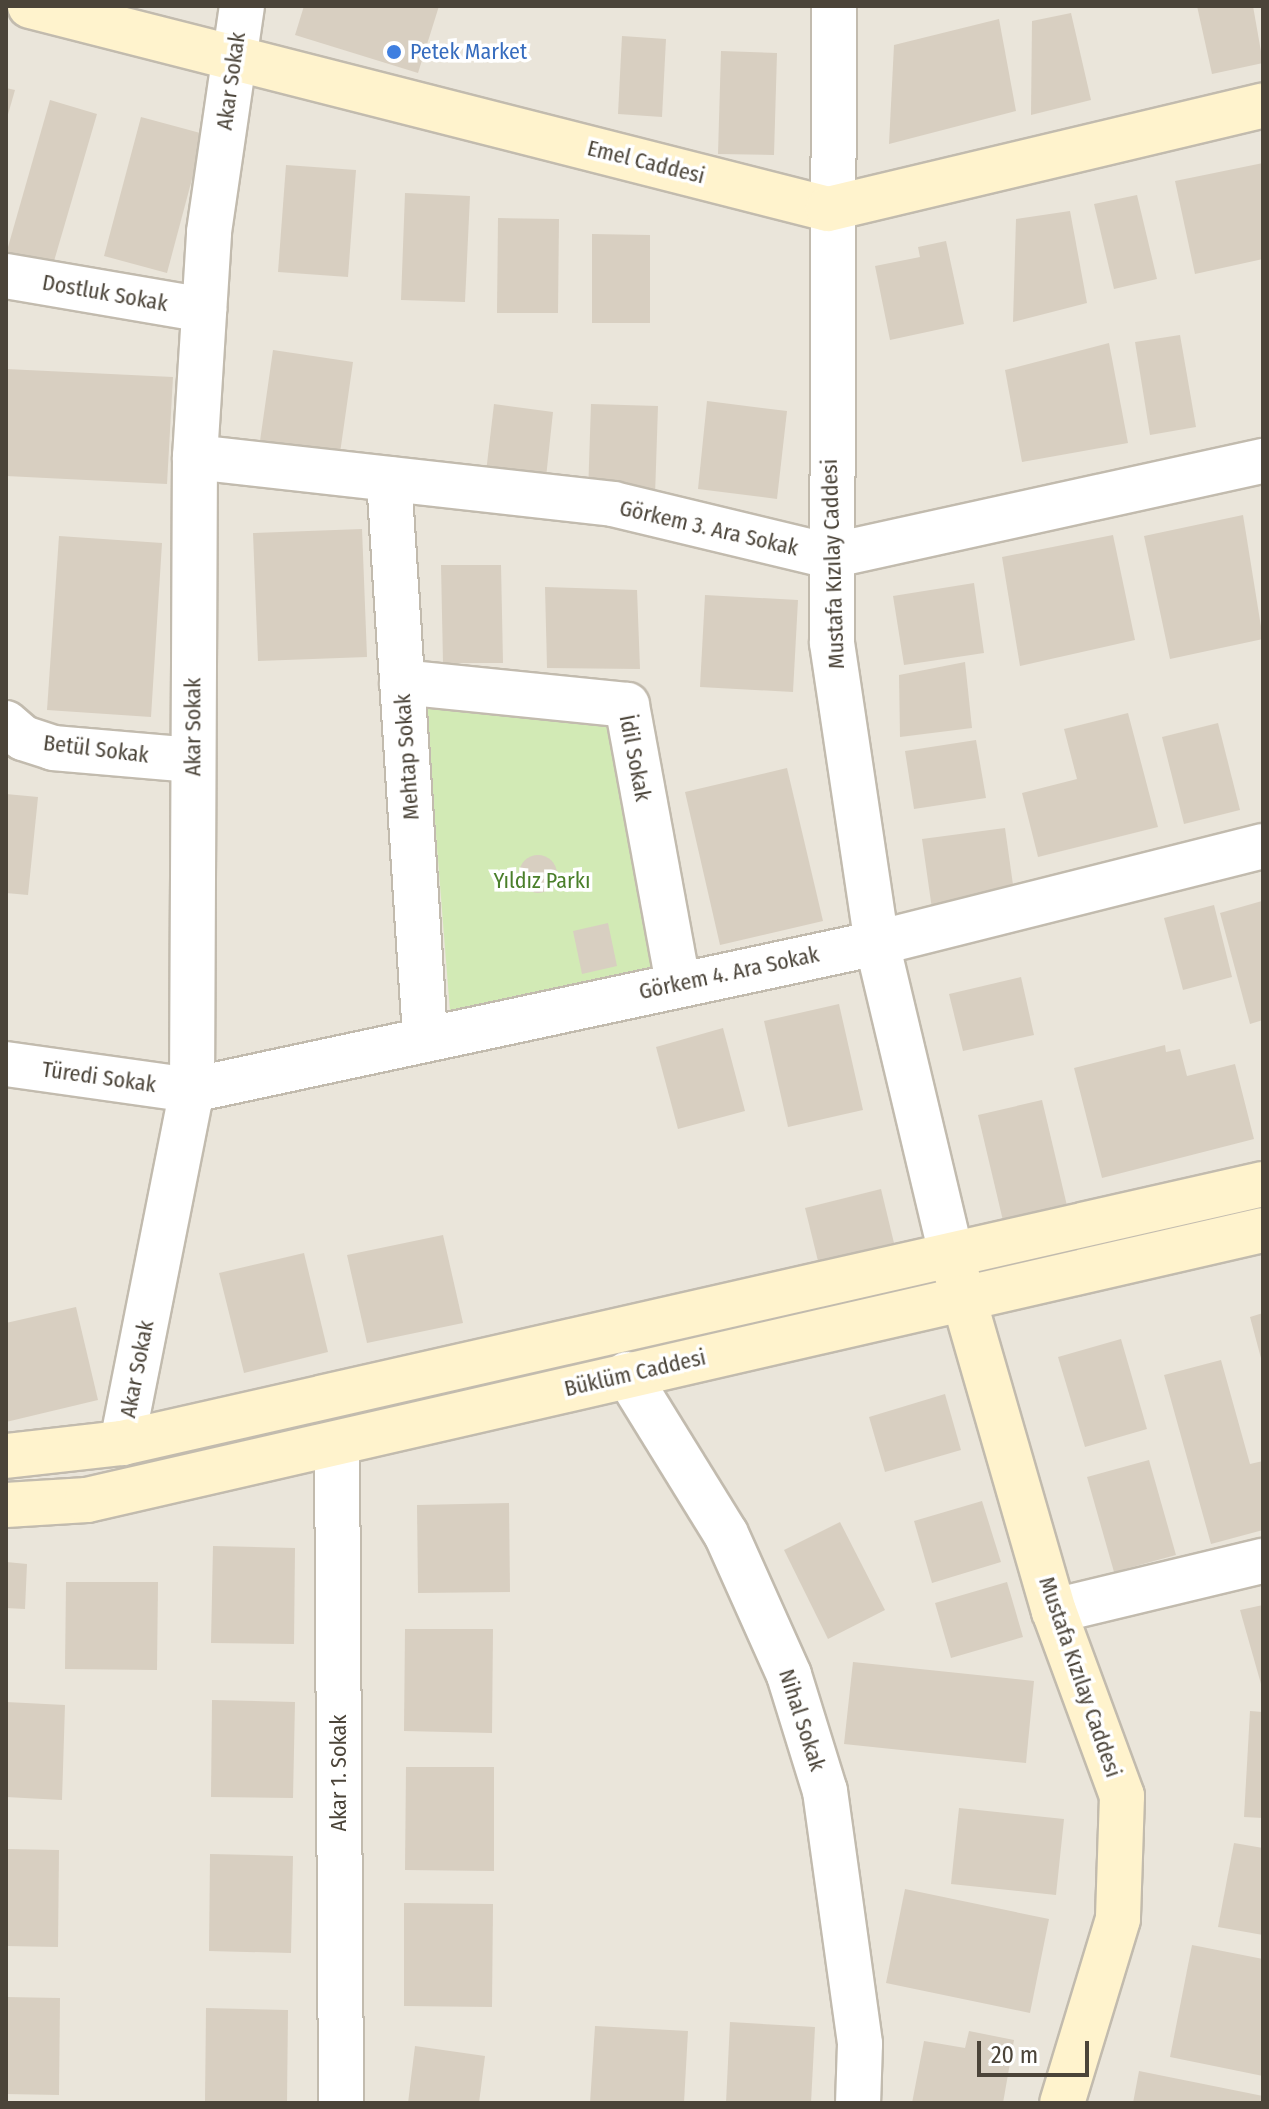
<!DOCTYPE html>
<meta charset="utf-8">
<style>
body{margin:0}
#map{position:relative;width:1269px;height:2109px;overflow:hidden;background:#f6f3ec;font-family:"Fira Sans Condensed",sans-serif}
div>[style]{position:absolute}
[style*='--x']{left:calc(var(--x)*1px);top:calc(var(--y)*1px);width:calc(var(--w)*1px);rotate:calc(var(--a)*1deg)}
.residential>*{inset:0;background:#eae5da}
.green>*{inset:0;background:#d2eab5}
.building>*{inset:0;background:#d8cfc1}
.round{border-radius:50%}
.roads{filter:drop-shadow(2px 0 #c2bbae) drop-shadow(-2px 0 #c2bbae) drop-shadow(0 2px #c2bbae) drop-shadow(0 -2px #c2bbae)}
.street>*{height:44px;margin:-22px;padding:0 22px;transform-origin:22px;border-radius:22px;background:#fff}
.secondary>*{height:44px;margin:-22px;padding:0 22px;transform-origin:22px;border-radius:22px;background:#fff3cd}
.dots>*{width:22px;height:22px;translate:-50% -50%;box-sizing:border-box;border:4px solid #fff;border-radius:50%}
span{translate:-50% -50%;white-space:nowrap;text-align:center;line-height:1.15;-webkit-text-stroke:7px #fff;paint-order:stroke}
.shop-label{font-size:22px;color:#366cbe}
.left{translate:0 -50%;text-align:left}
.street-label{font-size:22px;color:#4b4439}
.park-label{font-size:22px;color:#4a7f2a}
.frame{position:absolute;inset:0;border:8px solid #4b4439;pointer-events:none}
.scale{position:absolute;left:977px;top:2041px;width:112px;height:36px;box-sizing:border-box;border:4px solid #4b4439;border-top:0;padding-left:10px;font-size:24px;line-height:28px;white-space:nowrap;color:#4b4439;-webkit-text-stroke:6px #fff;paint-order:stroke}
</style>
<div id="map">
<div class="residential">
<div style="clip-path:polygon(6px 6px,1263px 6px,1263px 2103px,6px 2103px)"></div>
</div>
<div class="green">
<div style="clip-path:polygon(426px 708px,614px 717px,662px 969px,450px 1011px)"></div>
</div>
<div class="building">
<div style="clip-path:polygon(304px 6px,439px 6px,418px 73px,295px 35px)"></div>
<div style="clip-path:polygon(1197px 6px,1253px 6px,1263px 63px,1212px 74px)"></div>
<div style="clip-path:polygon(1071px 13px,1091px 100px,1031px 115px,1032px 21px)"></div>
<div style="clip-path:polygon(999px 19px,1016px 111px,889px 144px,894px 45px)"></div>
<div style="clip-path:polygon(622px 36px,666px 39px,662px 117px,618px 114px)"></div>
<div style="clip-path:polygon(721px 51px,777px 53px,774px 155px,718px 154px)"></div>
<div style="clip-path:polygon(6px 88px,15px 90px,7px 118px,6px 118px)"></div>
<div style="clip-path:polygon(50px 100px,97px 114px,52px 268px,6px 254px)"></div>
<div style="clip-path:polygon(141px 117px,204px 134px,167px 273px,104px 256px)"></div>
<div style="clip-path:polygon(1263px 163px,1263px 259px,1195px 274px,1175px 181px)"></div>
<div style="clip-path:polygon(286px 165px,356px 170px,348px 277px,278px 272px)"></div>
<div style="clip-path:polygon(405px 193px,470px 196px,465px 302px,401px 300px)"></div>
<div style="clip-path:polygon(1137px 195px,1157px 279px,1114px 289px,1094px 204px)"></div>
<div style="clip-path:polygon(1070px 211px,1087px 303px,1013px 322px,1016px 219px)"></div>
<div style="clip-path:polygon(498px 218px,559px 219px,558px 313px,497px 313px)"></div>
<div style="clip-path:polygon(592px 234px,650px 235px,650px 323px,592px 323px)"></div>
<div style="clip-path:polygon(946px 241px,964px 324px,890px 340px,875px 266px,920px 257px,918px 247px)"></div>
<div style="clip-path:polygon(1180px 335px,1196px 427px,1150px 435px,1135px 342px)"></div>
<div style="clip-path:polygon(1109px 343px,1128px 443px,1022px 462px,1005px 370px)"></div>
<div style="clip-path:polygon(273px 350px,353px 362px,338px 467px,258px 455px)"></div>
<div style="clip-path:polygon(6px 369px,173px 377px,167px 484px,6px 476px)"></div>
<div style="clip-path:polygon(707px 401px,787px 411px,777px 499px,698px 489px)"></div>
<div style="clip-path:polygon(494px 404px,553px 412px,545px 487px,485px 481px)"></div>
<div style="clip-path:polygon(591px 404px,658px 406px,655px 496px,588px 494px)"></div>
<div style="clip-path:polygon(1243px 515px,1263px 639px,1170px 659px,1144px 536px)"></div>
<div style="clip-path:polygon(362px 529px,367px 657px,258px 661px,253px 533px)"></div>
<div style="clip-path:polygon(1113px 535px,1135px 640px,1020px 666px,1002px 557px)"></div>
<div style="clip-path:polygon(59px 536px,162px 543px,151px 717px,47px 710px)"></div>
<div style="clip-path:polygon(441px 565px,501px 565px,503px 663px,443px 663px)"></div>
<div style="clip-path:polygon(974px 583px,984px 653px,904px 665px,893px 596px)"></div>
<div style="clip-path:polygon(545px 587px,637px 590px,640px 669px,547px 668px)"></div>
<div style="clip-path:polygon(705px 595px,798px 600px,793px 692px,700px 687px)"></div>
<div style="clip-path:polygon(965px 662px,972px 728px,900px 737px,899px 675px)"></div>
<div style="clip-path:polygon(1128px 713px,1158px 827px,1038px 857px,1022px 793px,1077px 779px,1064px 729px)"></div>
<div style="clip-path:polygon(1218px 723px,1240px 810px,1184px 824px,1162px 737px)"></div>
<div style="clip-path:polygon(976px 740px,986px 798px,914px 809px,905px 751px)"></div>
<div style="clip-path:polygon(787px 768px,823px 921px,720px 945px,685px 792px)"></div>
<div style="clip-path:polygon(6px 794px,38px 797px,28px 895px,6px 893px)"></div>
<div style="clip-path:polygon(1005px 828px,1015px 899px,932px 909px,922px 839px)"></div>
<div class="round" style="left:519px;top:855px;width:38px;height:38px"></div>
<div style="clip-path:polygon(1262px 901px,1263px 1020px,1250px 1024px,1220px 913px)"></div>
<div style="clip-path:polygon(1214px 905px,1232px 977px,1183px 990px,1164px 918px)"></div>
<div style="clip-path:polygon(608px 923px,617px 966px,582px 974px,573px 931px)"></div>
<div style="clip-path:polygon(1021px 977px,1034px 1035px,963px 1051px,949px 994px)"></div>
<div style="clip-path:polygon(839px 1004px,863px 1110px,788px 1127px,764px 1021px)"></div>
<div style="clip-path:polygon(723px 1028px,745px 1111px,678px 1129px,656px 1047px)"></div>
<div style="clip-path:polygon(1165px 1045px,1166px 1052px,1180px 1049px,1187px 1076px,1235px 1064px,1254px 1139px,1102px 1178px,1074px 1068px)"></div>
<div style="clip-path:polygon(1042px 1100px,1068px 1210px,1004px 1225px,978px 1115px)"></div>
<div style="clip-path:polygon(881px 1189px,894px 1243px,818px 1261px,805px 1208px)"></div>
<div style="clip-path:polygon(443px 1235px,463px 1323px,367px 1343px,347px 1255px)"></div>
<div style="clip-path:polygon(304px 1253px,328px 1352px,244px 1373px,219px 1273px)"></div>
<div style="clip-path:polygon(76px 1307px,98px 1400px,6px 1422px,6px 1323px)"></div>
<div style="clip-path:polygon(1263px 1313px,1263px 1362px,1262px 1362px,1250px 1317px)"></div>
<div style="clip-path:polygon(1121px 1339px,1147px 1429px,1085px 1447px,1058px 1357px)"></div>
<div style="clip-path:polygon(1221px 1360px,1250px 1464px,1263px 1461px,1263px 1530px,1211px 1544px,1164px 1375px)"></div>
<div style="clip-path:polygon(945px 1394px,961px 1450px,885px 1472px,869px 1417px)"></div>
<div style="clip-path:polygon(1149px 1460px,1176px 1555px,1114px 1572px,1087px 1477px)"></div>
<div style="clip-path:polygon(982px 1501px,1001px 1562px,932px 1583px,914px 1521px)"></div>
<div style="clip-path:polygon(509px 1503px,510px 1592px,418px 1593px,417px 1505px)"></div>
<div style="clip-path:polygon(840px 1522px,885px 1610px,828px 1639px,784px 1550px)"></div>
<div style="clip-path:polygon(213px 1546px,295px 1548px,294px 1644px,211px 1643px)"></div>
<div style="clip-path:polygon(6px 1562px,27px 1564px,25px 1609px,6px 1608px)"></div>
<div style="clip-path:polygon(66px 1582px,158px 1582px,157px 1670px,65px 1669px)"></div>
<div style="clip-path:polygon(1007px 1582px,1023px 1637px,951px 1658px,935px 1603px)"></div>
<div style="clip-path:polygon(1263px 1605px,1263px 1691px,1240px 1610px)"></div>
<div style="clip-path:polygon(405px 1629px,493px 1629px,492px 1733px,404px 1731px)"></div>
<div style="clip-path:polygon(853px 1662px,1034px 1681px,1026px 1763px,844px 1744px)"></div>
<div style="clip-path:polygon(212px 1700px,295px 1702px,293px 1798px,211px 1797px)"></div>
<div style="clip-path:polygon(6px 1702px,65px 1705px,62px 1800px,6px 1797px)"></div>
<div style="clip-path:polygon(1250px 1711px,1263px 1712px,1263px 1818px,1244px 1817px)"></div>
<div style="clip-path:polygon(406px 1767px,494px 1767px,494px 1871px,405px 1870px)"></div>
<div style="clip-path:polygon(959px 1808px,1064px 1819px,1056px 1895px,951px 1884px)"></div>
<div style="clip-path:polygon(1234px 1843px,1263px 1848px,1263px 1935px,1218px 1927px)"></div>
<div style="clip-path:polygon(6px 1849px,59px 1850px,58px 1947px,6px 1946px)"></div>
<div style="clip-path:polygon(210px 1854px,293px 1856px,291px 1953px,209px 1951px)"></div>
<div style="clip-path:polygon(905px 1889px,1049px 1919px,1030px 2013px,886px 1983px)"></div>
<div style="clip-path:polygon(404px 1903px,493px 1904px,492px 2007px,404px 2006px)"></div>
<div style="clip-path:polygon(1192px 1945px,1263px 1959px,1263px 2076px,1170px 2057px)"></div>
<div style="clip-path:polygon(6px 1997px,60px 1998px,59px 2095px,6px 2094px)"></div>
<div style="clip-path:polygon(206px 2008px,288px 2010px,287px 2103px,205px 2103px)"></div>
<div style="clip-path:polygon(730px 2022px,815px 2027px,811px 2103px,726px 2103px)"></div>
<div style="clip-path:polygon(595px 2026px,688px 2031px,684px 2103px,590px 2103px)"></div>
<div style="clip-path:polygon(969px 2031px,1014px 2040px,1003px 2103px,912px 2103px,924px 2041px,965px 2048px)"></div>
<div style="clip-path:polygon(415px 2046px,485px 2056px,479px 2103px,408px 2103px)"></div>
<div style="clip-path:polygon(1139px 2071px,1263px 2096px,1263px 2103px,1133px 2103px)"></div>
</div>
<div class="roads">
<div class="street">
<div style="--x:834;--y:6;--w:637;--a:90.18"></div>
<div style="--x:832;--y:643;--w:303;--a:81.5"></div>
<div style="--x:877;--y:943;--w:320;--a:76.6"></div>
<div style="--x:6;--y:276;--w:201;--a:9.7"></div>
<div style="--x:195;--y:457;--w:421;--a:6.4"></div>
<div style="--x:613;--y:504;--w:223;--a:13.5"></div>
<div style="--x:830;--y:556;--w:443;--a:-12.4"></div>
<div style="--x:389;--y:479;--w:557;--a:86.3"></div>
<div style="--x:402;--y:682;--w:226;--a:5.8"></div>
<div style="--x:627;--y:705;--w:283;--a:79.6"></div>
<div style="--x:6;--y:723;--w:23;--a:41"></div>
<div style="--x:23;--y:738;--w:32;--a:18"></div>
<div style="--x:53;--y:748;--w:140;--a:4.9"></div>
<div style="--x:6;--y:1064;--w:188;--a:8"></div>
<div style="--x:192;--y:1090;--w:701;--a:-12.11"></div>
<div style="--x:877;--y:943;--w:398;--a:-14.1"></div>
<div style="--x:627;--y:1374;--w:188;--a:58.3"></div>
<div style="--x:726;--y:1534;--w:154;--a:65.9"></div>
<div style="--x:789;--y:1675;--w:121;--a:72.8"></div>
<div style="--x:825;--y:1791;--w:255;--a:82.1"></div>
<div style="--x:860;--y:2044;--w:59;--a:91.9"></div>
<div style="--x:122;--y:1443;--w:360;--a:-78.8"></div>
<div style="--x:192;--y:1090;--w:633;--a:-89.73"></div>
<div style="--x:195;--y:457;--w:225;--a:-86.4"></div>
<div style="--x:209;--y:232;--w:228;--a:-81.7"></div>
<div style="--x:337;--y:1444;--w:659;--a:89.65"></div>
<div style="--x:1054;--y:1611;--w:215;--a:-13.5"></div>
</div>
<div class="secondary">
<div style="--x:30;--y:6;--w:823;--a:14.27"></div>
<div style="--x:828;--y:209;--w:447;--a:-13.4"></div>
<div style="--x:956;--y:1272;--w:353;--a:73.9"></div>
<div style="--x:1054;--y:1611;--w:197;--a:69.8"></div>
<div style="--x:1122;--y:1796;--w:123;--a:91.9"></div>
<div style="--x:1118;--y:1919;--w:192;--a:106.9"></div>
<div style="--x:6;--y:1456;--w:117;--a:-6.4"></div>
<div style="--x:122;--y:1443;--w:1170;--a:-12.79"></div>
<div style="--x:6;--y:1505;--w:81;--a:-3.5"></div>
<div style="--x:87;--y:1500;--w:1207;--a:-12.93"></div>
</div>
</div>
<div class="dots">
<div style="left:394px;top:52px;background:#3f7fe0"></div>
</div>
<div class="shop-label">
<span class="left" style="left:410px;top:52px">Petek Market</span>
</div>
<div class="street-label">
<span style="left:231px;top:81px;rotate:-82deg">Akar Sokak</span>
<span style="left:646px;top:162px;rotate:14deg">Emel Caddesi</span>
<span style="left:105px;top:293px;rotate:10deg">Dostluk Sokak</span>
<span style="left:709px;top:528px;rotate:13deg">Görkem 3. Ara Sokak</span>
<span style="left:833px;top:564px;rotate:-92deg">Mustafa Kızılay Caddesi</span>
<span style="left:193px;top:727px;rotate:-90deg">Akar Sokak</span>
<span style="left:96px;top:749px;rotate:7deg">Betül Sokak</span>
<span style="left:407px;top:757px;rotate:-94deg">Mehtap Sokak</span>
<span style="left:635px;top:758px;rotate:79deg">İdil Sokak</span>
<span style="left:729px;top:973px;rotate:-12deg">Görkem 4. Ara Sokak</span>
<span style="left:99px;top:1077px;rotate:8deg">Türedi Sokak</span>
<span style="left:137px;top:1369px;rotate:-79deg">Akar Sokak</span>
<span style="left:635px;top:1373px;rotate:-13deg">Büklüm Caddesi</span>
<span style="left:1080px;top:1677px;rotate:71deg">Mustafa Kızılay Caddesi</span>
<span style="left:802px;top:1720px;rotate:72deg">Nihal Sokak</span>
<span style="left:339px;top:1773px;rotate:-90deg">Akar 1. Sokak</span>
</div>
<div class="park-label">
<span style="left:542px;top:881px">Yıldız Parkı</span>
</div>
<div class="frame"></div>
<div class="scale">20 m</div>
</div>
